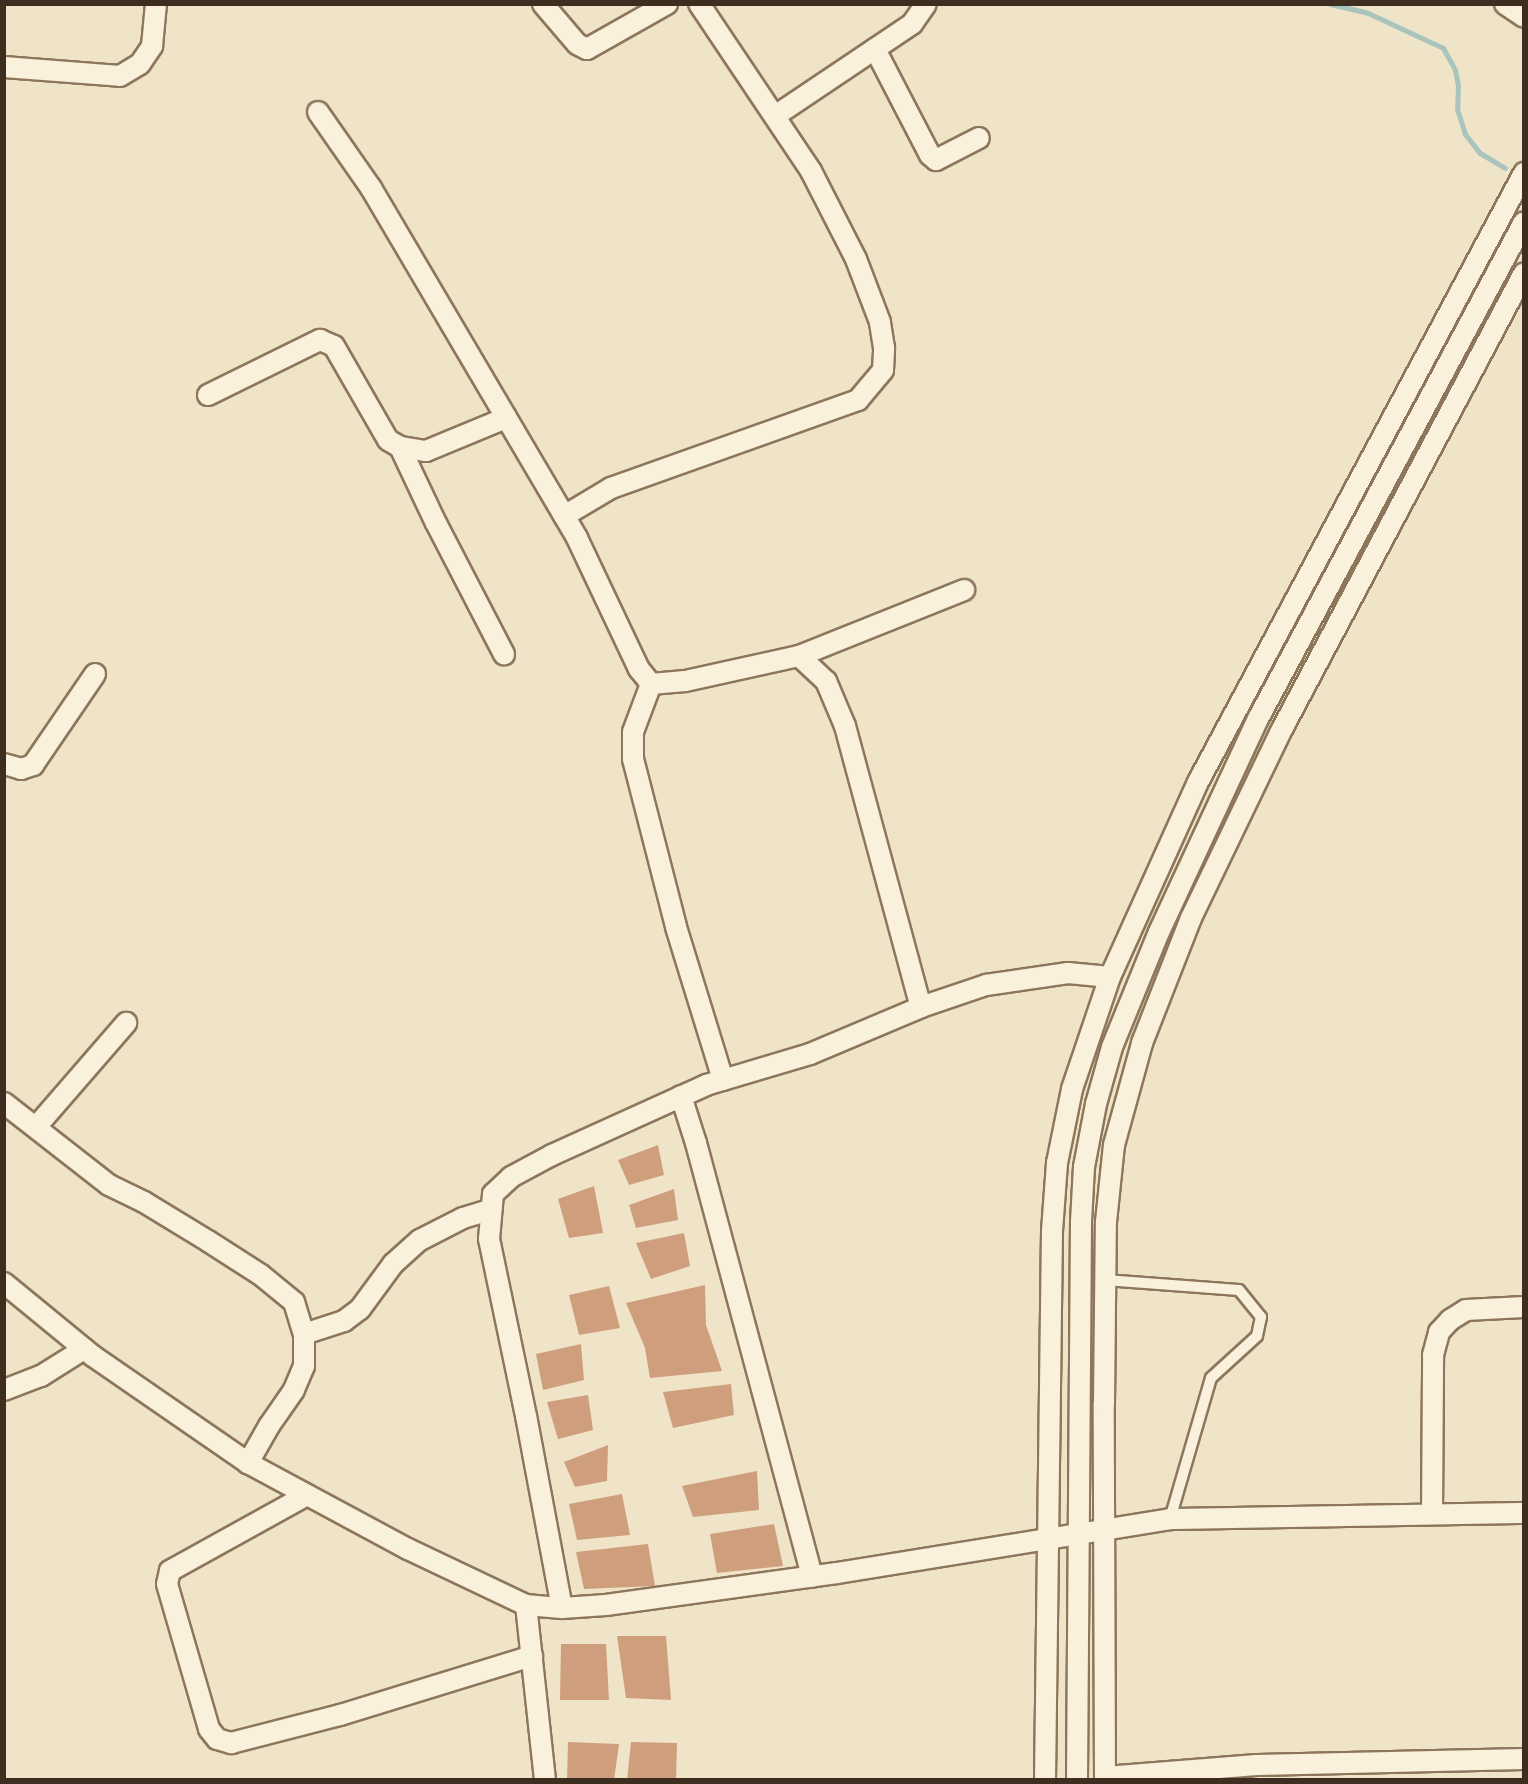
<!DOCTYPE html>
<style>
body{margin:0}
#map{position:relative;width:1528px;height:1784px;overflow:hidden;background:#f0e4c8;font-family:"IBM Plex Serif",serif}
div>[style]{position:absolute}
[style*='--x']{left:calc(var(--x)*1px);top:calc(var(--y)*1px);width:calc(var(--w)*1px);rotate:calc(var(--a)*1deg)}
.stream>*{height:5px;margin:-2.5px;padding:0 2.5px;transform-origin:2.5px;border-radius:2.5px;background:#a9c4bc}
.building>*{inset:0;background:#cf9f7d}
.roads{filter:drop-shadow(2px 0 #8d765c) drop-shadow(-2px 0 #8d765c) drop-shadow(0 2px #8d765c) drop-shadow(0 -2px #8d765c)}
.service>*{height:10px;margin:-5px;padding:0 5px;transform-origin:5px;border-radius:5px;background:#faf1dc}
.minor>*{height:20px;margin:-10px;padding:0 10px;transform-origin:10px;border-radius:10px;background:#faf1dc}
span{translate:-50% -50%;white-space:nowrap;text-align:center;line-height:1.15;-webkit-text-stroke:4.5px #f7eed8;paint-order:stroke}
.frame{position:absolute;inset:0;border:6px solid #3d2e20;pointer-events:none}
</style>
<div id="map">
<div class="stream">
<div style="--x:1330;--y:4;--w:39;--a:13"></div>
<div style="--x:1368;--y:13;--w:83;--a:25"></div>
<div style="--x:1443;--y:48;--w:25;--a:61"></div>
<div style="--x:1455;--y:70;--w:15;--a:79"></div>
<div style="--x:1458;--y:85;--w:24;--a:92"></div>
<div style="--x:1457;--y:109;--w:26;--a:72"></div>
<div style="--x:1465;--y:134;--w:24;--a:52"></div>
<div style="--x:1480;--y:153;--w:29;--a:31"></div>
</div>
<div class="building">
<div style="clip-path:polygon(658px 1145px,664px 1175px,629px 1185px,618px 1160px)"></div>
<div style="clip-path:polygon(594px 1186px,603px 1233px,569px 1238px,558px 1199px)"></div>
<div style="clip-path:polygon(674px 1189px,678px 1220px,636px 1228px,629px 1205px)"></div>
<div style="clip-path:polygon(684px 1233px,690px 1266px,651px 1279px,636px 1243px)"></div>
<div style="clip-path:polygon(705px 1285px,706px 1325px,722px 1371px,650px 1378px,645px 1348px,626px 1303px)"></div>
<div style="clip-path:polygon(609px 1286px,620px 1328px,579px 1335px,569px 1295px)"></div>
<div style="clip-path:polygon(581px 1344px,584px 1380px,543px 1390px,536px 1354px)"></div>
<div style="clip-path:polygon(731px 1384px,734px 1415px,673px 1428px,663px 1392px)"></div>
<div style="clip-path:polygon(588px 1395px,593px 1430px,558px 1439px,547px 1402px)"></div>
<div style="clip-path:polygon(608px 1445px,607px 1481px,575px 1487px,564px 1462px)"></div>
<div style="clip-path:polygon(757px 1471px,759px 1510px,693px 1517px,682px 1486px)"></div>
<div style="clip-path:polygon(622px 1494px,630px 1535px,577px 1540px,569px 1504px)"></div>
<div style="clip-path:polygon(774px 1524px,783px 1566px,717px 1573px,710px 1534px)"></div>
<div style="clip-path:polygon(648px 1544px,655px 1586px,584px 1589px,576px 1552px)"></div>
<div style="clip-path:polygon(617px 1636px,666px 1636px,671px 1700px,626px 1698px)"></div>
<div style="clip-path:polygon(561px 1644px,606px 1644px,609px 1700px,560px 1700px)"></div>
<div style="clip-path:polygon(568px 1742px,619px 1744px,614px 1780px,567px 1780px)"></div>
<div style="clip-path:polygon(631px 1742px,677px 1743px,676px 1780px,627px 1780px)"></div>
</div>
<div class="roads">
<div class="service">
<div style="--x:1105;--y:1280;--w:134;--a:4.3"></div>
<div style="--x:1239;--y:1290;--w:35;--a:51"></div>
<div style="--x:1261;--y:1317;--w:19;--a:102"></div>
<div style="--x:1257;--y:1336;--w:62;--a:137.6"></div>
<div style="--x:1211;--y:1378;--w:147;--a:106.2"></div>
</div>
<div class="minor">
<div style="--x:543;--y:4;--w:52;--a:49.6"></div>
<div style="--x:577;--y:44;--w:11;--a:27"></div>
<div style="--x:587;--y:49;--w:92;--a:-29.4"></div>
<div style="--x:1505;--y:4;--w:23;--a:34"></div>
<div style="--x:875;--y:49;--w:119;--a:62.6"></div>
<div style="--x:930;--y:155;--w:8;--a:40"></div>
<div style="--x:936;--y:160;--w:48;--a:-27.1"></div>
<div style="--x:4;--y:67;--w:116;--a:4.4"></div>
<div style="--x:120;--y:76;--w:23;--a:-31"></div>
<div style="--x:140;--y:64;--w:22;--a:-56"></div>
<div style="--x:152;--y:46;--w:42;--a:-84.6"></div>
<div style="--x:318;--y:112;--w:93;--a:55.1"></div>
<div style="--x:371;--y:188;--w:406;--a:59.5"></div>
<div style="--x:577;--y:538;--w:145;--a:64.7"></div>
<div style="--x:639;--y:669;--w:19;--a:51"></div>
<div style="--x:775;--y:116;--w:165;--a:-33.9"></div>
<div style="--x:912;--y:24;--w:24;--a:-55"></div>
<div style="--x:208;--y:395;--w:125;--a:-26.2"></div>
<div style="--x:320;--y:340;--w:15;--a:23"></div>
<div style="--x:334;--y:346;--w:108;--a:60.1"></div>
<div style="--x:388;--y:440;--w:14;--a:30"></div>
<div style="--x:400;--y:447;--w:26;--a:9"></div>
<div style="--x:426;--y:451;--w:87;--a:-22.4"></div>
<div style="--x:400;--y:447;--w:84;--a:64.7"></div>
<div style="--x:436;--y:523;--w:148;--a:62.6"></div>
<div style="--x:564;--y:516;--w:55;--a:-30.8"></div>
<div style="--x:611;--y:488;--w:262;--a:-19.6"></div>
<div style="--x:858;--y:400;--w:39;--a:-50"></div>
<div style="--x:883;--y:370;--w:22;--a:-87"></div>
<div style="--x:884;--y:348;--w:26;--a:-99"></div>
<div style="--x:880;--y:322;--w:67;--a:-110.9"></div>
<div style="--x:856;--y:259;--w:99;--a:-117.1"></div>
<div style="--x:811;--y:171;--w:201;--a:-123.8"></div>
<div style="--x:799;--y:656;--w:37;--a:43"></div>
<div style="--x:826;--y:681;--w:49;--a:67.1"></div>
<div style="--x:845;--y:726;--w:291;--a:74.9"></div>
<div style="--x:651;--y:684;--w:51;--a:110.6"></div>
<div style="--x:633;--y:732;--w:27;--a:90"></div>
<div style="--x:633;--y:759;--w:173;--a:75.6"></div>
<div style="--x:676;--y:927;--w:160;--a:72.9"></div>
<div style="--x:651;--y:684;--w:34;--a:-5"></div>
<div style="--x:685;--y:681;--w:117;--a:-12.4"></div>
<div style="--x:799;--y:656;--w:178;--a:-21.8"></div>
<div style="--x:4;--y:764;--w:18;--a:16"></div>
<div style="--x:21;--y:769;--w:13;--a:-18"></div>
<div style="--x:33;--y:765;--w:110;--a:-55.7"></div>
<div style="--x:681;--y:1096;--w:49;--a:72.3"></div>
<div style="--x:696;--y:1143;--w:449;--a:75"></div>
<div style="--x:4;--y:1103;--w:133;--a:38"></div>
<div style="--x:109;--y:1185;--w:39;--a:26"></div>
<div style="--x:144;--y:1202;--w:75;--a:31.4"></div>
<div style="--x:208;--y:1241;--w:63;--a:32.7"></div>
<div style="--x:261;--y:1275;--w:43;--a:39.3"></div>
<div style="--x:294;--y:1302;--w:34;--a:73"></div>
<div style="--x:304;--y:1334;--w:32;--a:90"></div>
<div style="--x:304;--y:1366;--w:26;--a:113"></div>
<div style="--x:294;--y:1390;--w:44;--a:124.8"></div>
<div style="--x:269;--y:1426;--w:43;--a:119.6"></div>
<div style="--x:36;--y:1127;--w:138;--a:-49.1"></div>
<div style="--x:4;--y:1283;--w:115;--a:39.4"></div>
<div style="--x:93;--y:1356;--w:188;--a:34.6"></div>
<div style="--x:248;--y:1463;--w:182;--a:28.3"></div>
<div style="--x:408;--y:1549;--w:131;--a:25.4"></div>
<div style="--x:526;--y:1605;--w:36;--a:5"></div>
<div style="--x:562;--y:1608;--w:44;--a:-3.9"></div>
<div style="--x:606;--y:1605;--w:233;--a:-7.9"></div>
<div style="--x:837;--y:1573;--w:337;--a:-9.2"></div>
<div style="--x:1170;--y:1519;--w:354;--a:-1"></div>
<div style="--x:304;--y:1334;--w:42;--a:-18"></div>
<div style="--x:344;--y:1321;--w:20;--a:-37"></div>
<div style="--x:360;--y:1309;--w:56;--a:-53.7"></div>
<div style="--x:393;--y:1264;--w:36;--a:-42"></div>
<div style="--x:420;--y:1240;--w:48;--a:-27.1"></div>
<div style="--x:463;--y:1218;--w:28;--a:-17"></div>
<div style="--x:4;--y:1390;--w:40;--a:-21"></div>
<div style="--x:41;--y:1376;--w:51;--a:-32.1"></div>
<div style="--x:307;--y:1495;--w:157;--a:151"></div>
<div style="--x:170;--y:1571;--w:13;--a:103"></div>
<div style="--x:167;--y:1584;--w:151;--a:73.8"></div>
<div style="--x:209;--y:1729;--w:13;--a:51"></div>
<div style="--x:217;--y:1739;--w:15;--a:16"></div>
<div style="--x:231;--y:1743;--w:113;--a:-14.4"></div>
<div style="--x:340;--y:1715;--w:201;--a:-17.1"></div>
<div style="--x:1432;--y:1514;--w:159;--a:-89.6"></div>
<div style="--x:1433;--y:1355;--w:24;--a:-75"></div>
<div style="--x:1439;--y:1332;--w:16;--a:-47"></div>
<div style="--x:1450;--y:1320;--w:19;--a:-32"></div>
<div style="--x:1466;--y:1310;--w:58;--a:-3"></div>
<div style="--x:526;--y:1605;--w:176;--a:83.8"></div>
<div style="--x:562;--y:1608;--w:195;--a:-100.6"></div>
<div style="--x:526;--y:1416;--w:181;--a:-101.8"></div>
<div style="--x:489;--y:1239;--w:45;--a:-84.9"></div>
<div style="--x:493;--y:1194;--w:25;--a:-43"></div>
<div style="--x:511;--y:1177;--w:47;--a:-28.2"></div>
<div style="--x:552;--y:1155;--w:169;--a:-24.4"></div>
<div style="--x:706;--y:1085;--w:109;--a:-16.6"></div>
<div style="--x:810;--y:1054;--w:121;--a:-22.9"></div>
<div style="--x:921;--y:1007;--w:69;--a:-18.7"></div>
<div style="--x:986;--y:985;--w:83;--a:-8.3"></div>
<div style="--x:1068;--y:973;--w:42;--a:5.4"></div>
<div style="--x:1105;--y:1777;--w:152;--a:-4.5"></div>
<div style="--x:1257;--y:1765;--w:267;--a:-1.3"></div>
<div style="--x:1045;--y:1780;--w:549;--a:-89.27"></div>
<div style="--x:1052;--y:1231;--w:68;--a:-85.8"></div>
<div style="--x:1057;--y:1163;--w:76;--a:-78.5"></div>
<div style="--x:1072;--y:1089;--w:118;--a:-71.3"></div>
<div style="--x:1110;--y:977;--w:214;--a:-65.7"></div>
<div style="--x:1198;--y:782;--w:691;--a:-61.84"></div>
<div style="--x:1077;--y:1780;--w:558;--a:-89.59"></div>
<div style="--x:1081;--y:1222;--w:55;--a:-86.9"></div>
<div style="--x:1084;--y:1167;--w:64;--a:-79.2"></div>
<div style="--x:1096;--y:1104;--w:59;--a:-74.3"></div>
<div style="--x:1112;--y:1047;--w:124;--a:-67.8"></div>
<div style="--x:1159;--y:932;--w:237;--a:-65.1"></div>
<div style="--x:1259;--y:717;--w:561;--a:-61.84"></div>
<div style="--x:1105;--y:1780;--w:377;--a:-90.2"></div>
<div style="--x:1104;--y:1403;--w:181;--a:-89.4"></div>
<div style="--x:1106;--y:1222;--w:77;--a:-84.1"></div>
<div style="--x:1114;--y:1145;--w:106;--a:-74.6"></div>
<div style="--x:1142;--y:1043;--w:134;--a:-68.6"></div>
<div style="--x:1191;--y:918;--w:208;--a:-64.3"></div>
<div style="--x:1281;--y:731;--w:518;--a:-62.05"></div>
</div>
</div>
<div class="frame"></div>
</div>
